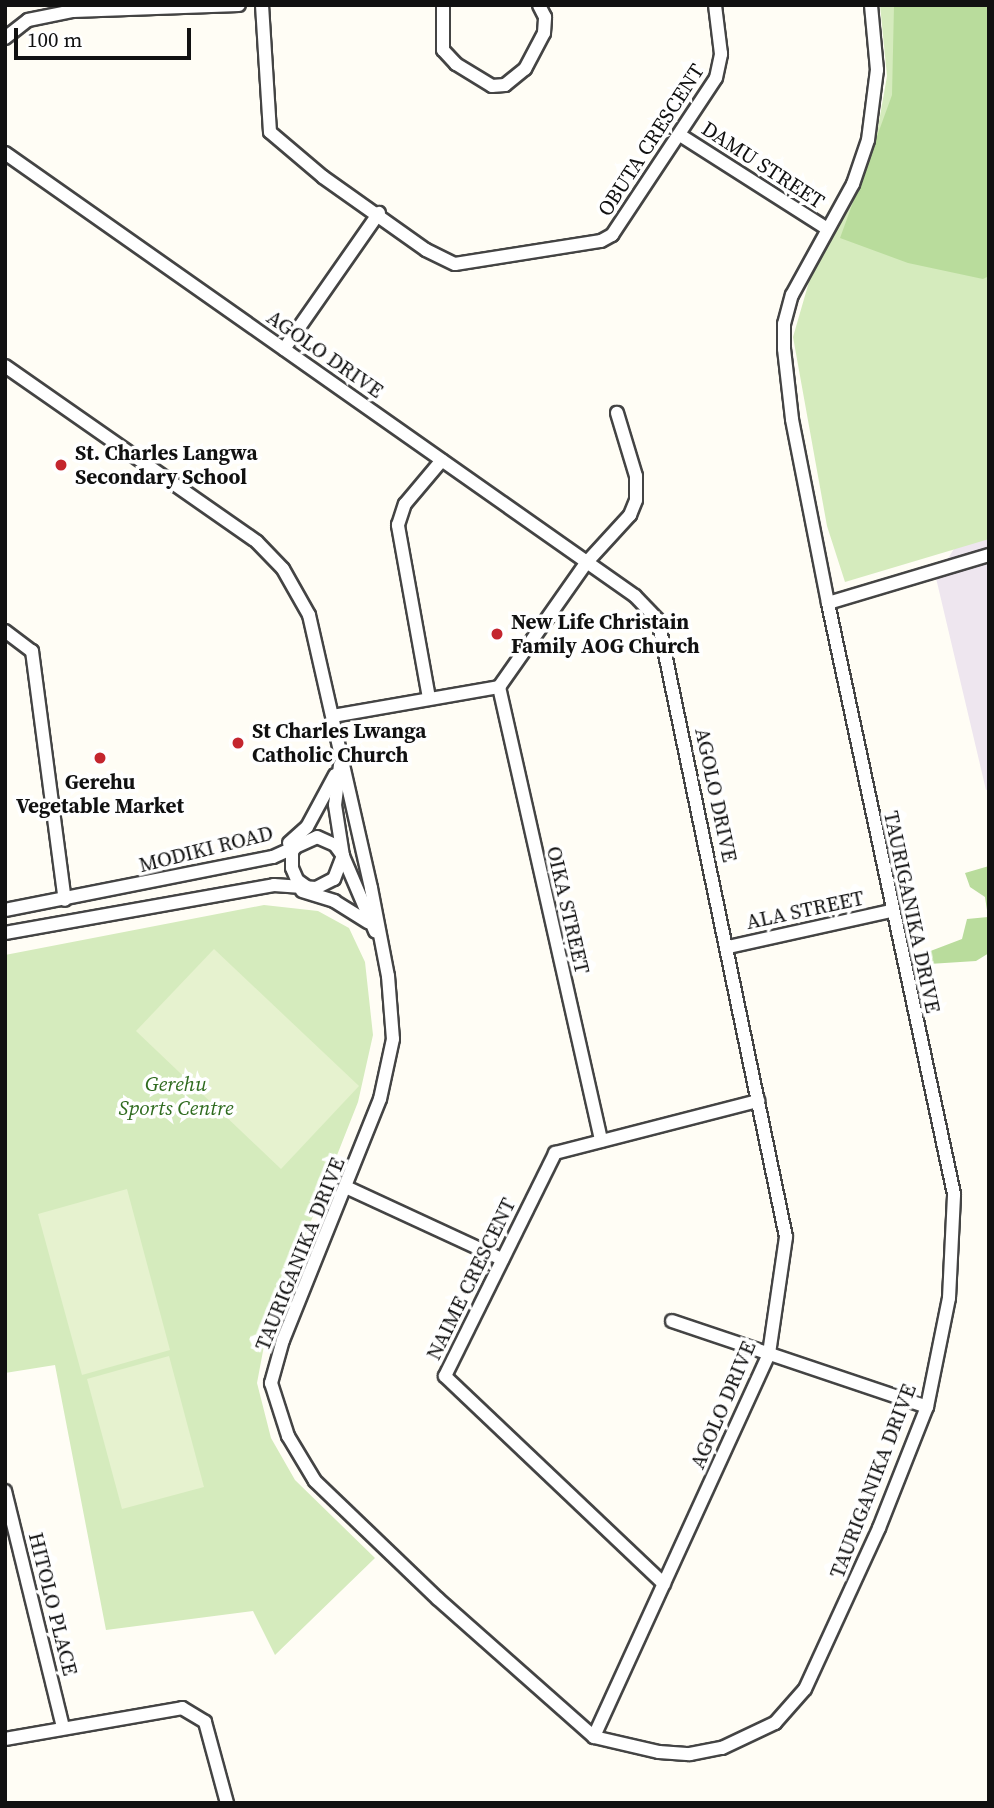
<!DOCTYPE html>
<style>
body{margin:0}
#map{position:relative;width:994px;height:1808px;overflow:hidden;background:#fffdf5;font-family:"Source Serif 4",serif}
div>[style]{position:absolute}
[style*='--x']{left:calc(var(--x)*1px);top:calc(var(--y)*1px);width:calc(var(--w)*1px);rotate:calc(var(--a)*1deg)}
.industrial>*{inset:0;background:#eee6ef}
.green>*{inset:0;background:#d5ebbd}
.forest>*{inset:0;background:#b9dc9c}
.pitch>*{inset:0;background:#e6f2cf}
.roads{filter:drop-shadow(2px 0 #444) drop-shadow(-2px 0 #444) drop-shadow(0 2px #444) drop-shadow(0 -2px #444)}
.street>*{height:12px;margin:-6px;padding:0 6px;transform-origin:6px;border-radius:6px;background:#fff}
.dots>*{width:19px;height:19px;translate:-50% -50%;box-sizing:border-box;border:4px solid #fff;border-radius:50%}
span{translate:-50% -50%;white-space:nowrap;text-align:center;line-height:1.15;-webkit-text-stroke:7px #fff;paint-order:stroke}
.street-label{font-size:21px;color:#111}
.poi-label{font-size:21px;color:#111;font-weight:700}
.left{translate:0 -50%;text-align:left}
.park-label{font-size:21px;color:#2f6b1f;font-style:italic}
.frame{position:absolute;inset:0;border:7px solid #111;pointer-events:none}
.scale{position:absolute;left:14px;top:28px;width:177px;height:32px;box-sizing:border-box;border:4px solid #111;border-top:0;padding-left:9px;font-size:21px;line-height:24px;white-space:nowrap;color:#111;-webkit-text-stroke:5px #fff;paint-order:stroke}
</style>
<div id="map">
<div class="industrial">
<div style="clip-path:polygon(989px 282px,989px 789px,986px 790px,936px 578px,957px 544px)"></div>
</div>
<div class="green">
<div style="clip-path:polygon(880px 5px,989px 5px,989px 539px,845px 582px,827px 526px,793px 337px,813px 268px,870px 173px,887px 76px)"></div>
<div style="clip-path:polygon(264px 905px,318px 911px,349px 928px,365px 962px,373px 1035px,358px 1102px,266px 1335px,257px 1383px,271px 1438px,295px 1480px,375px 1558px,275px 1655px,253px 1611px,106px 1630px,55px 1365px,5px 1373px,5px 955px)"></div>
</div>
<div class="forest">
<div style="clip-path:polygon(894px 5px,989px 5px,989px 276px,983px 279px,908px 263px,840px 238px,892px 95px)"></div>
<div style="clip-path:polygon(989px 866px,989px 953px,976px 961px,929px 964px,920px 955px,962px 939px,967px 919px,988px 917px,985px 897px,970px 887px,965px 873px)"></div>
</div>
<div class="pitch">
<div style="clip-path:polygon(214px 949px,359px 1086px,281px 1169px,136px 1031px)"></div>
<div style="clip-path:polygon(127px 1189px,170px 1350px,82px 1375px,38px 1214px)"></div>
<div style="clip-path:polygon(169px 1356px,204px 1487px,122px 1509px,87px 1379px)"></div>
</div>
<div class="roads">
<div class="street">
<div style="--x:262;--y:5;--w:127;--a:86.4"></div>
<div style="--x:270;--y:132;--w:70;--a:40.3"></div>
<div style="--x:323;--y:177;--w:126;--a:35.3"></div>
<div style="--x:426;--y:250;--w:32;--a:26"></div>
<div style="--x:455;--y:264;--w:148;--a:-9"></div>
<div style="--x:601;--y:241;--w:13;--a:-29"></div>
<div style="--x:612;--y:235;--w:188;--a:-56.5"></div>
<div style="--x:716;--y:78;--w:25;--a:-78"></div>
<div style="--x:721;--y:54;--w:49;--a:-97"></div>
<div style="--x:443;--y:5;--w:45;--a:90"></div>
<div style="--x:443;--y:50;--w:19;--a:47"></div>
<div style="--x:456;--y:64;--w:42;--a:31.4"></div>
<div style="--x:492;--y:86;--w:13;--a:-4"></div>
<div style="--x:505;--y:85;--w:26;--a:-39"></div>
<div style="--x:525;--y:69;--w:41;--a:-62.2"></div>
<div style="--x:544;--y:33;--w:16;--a:-86"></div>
<div style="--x:545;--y:17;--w:13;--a:-117"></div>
<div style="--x:5;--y:38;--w:29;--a:-38"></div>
<div style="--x:28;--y:20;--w:46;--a:-11.3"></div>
<div style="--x:73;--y:11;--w:166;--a:-2.1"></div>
<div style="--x:680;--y:135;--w:173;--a:32.5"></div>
<div style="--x:5;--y:153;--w:770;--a:35.11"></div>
<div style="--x:635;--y:596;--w:33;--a:46"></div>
<div style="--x:658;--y:620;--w:630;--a:78.28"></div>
<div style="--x:786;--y:1237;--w:118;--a:98.3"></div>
<div style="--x:769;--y:1354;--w:421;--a:114.6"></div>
<div style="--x:284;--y:349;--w:166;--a:-55.1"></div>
<div style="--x:5;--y:366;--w:307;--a:34.9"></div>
<div style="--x:257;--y:542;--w:37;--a:46"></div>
<div style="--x:283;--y:569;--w:53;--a:60.5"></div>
<div style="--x:309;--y:615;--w:280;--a:77.2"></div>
<div style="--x:371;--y:888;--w:90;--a:79.1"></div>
<div style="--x:388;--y:976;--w:63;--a:85.5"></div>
<div style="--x:393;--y:1039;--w:61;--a:102.2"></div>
<div style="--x:380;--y:1099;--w:260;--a:111.9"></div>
<div style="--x:283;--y:1340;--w:45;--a:105.6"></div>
<div style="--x:271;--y:1383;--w:56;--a:72.2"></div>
<div style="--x:288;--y:1436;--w:52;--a:59"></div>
<div style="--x:315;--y:1481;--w:170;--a:43.8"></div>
<div style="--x:438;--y:1599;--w:208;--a:41.5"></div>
<div style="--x:594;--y:1737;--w:67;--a:13"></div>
<div style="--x:659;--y:1752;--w:31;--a:4"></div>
<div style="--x:690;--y:1754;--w:33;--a:-11"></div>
<div style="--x:722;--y:1748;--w:59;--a:-25.3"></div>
<div style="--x:775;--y:1723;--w:45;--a:-48.6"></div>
<div style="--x:805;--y:1689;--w:177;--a:-65.3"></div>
<div style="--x:879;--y:1528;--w:130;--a:-68.4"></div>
<div style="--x:927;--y:1407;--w:111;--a:-78.6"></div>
<div style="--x:949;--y:1298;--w:104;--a:-87.2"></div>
<div style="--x:954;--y:1194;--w:604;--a:-102.04"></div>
<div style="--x:828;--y:603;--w:187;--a:-101.1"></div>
<div style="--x:792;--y:419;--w:70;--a:-96.5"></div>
<div style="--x:784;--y:349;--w:25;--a:-90"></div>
<div style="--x:784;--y:324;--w:30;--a:-75"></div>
<div style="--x:792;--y:295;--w:127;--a:-61.2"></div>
<div style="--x:853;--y:184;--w:46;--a:-71.2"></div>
<div style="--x:868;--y:140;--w:71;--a:-82.7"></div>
<div style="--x:877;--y:70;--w:65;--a:-95.3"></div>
<div style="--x:828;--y:603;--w:168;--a:-16.6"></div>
<div style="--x:5;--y:631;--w:34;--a:37"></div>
<div style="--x:32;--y:651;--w:251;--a:82.5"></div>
<div style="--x:499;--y:687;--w:465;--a:77.3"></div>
<div style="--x:429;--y:698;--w:176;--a:-100.2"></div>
<div style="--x:398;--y:525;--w:22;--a:-72"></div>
<div style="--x:405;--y:504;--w:57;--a:-49.9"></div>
<div style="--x:333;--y:716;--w:169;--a:-9.9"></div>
<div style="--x:499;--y:687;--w:153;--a:-54.9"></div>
<div style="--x:587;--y:562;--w:64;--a:-47.5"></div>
<div style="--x:630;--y:515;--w:16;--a:-68"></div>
<div style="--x:636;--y:500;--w:24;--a:-90"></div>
<div style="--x:636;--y:476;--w:66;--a:-106.8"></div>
<div style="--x:340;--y:765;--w:40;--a:97.1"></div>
<div style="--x:335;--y:805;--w:52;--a:81.1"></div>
<div style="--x:343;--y:856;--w:82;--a:66.9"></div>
<div style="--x:289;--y:843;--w:24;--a:-42"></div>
<div style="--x:307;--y:827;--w:59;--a:-61.7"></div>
<div style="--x:298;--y:843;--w:11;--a:124"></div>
<div style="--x:292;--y:852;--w:16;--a:90"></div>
<div style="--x:292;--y:868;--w:13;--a:67"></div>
<div style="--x:297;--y:880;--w:14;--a:36"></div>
<div style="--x:302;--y:891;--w:34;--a:17"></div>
<div style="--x:334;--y:901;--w:40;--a:32"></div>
<div style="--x:5;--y:910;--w:273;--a:-11.2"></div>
<div style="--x:273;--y:857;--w:48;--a:-24.4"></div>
<div style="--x:317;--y:837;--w:20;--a:24"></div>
<div style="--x:335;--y:845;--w:14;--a:54"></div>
<div style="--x:5;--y:933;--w:273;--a:-10.1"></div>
<div style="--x:274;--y:885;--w:42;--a:4.1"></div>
<div style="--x:316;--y:888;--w:20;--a:-27"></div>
<div style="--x:334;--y:879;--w:25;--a:-69"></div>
<div style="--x:728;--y:947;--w:167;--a:-12.5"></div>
<div style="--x:348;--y:1188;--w:170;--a:24.8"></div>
<div style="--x:672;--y:1321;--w:269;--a:18.6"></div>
<div style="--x:5;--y:1491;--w:243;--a:76.2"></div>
<div style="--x:664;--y:1584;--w:302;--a:-136.5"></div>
<div style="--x:445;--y:1376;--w:249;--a:-63.7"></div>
<div style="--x:555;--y:1153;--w:210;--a:-14.4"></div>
<div style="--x:5;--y:1739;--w:180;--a:-9.9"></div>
<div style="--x:182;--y:1708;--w:27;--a:31"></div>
<div style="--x:205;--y:1722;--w:84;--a:74.8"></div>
</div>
</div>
<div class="dots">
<div style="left:61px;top:465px;background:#c4262e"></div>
<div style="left:497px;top:634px;background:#c4262e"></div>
<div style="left:238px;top:743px;background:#c4262e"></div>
<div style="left:100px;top:758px;background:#c4262e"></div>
</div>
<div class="street-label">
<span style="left:651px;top:140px;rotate:-57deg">OBUTA CRESCENT</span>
<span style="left:763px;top:165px;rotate:33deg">DAMU STREET</span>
<span style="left:325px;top:354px;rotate:35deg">AGOLO DRIVE</span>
<span style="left:716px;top:795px;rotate:78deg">AGOLO DRIVE</span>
<span style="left:206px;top:849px;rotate:-14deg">MODIKI ROAD</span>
<span style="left:568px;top:910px;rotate:77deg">OIKA STREET</span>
<span style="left:805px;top:910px;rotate:-12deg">ALA STREET</span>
<span style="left:912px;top:912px;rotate:78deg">TAURIGANIKA DRIVE</span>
<span style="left:300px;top:1254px;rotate:-68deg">TAURIGANIKA DRIVE</span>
<span style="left:471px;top:1279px;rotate:-64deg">NAIME CRESCENT</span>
<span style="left:723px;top:1405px;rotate:-67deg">AGOLO DRIVE</span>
<span style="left:873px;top:1481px;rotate:-69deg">TAURIGANIKA DRIVE</span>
<span style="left:53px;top:1604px;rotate:76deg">HITOLO PLACE</span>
</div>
<div class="poi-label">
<span class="left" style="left:75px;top:465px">St. Charles Langwa<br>Secondary School</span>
<span class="left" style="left:511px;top:634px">New Life Christain<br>Family AOG Church</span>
<span class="left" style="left:252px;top:743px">St Charles Lwanga<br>Catholic Church</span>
<span style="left:100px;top:794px">Gerehu<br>Vegetable Market</span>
</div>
<div class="park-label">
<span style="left:176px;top:1096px">Gerehu<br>Sports Centre</span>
</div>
<div class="frame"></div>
<div class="scale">100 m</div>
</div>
